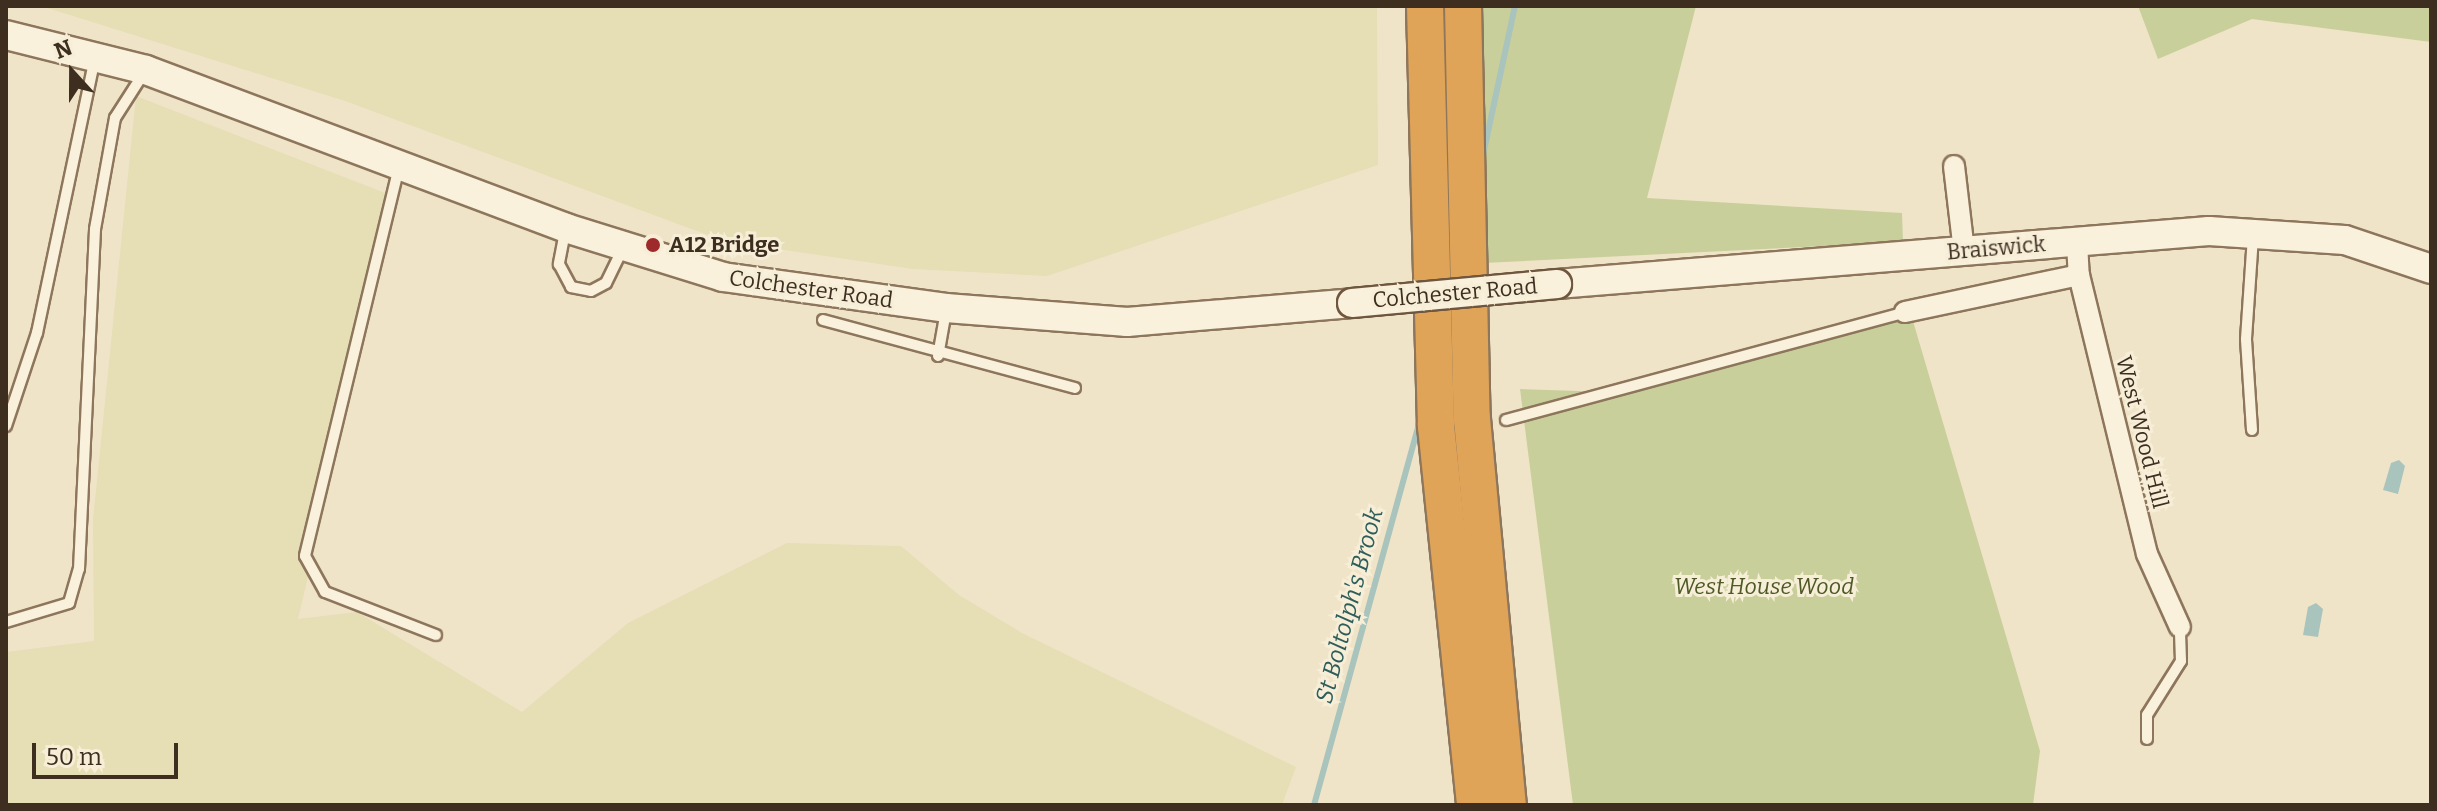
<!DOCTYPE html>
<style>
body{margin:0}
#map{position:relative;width:2437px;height:811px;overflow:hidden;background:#f0e4c8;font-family:Bitter,serif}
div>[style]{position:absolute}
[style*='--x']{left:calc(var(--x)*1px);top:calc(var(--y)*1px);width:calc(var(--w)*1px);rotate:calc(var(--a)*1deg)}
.farmland>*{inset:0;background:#e6deb5}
.green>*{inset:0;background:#c9cf9b}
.water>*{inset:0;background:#a9c4bc}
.stream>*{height:6px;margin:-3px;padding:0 3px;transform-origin:3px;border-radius:3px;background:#a9c4bc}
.roads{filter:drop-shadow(2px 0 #8d765c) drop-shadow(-2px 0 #8d765c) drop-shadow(0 2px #8d765c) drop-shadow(0 -2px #8d765c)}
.lane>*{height:10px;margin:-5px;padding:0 5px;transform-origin:5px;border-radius:5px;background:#faf1dc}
.street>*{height:20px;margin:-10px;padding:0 10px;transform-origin:10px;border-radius:10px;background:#faf1dc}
.secondary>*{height:28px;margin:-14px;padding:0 14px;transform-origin:14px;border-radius:14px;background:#faf1dc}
.highway>*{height:36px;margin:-18px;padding:0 18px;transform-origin:18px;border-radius:18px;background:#e0a458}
.bridges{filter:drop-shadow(2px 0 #6f573f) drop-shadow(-2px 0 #6f573f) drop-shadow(0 2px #6f573f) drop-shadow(0 -2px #6f573f)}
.secondary-bridge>*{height:28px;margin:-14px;padding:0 14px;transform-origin:14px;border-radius:14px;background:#faf1dc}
.dots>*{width:22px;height:22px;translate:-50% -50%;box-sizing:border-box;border:4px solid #f7eed8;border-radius:50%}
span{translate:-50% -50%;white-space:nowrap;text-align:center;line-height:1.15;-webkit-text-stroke:6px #f7eed8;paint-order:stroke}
.poi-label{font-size:22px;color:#3d2e20;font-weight:700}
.left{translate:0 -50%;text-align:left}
.street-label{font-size:22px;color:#3d2e20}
.park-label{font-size:22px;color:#4d5a26;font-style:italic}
.water-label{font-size:24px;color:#2f5d5a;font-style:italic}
.frame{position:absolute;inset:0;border:8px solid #3d2e20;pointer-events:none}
.north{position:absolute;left:32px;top:32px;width:80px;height:80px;-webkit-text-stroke:6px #f7eed8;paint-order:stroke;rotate:339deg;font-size:22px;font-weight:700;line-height:32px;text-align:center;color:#3d2e20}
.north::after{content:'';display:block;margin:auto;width:28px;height:36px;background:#3d2e20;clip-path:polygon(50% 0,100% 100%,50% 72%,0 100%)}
.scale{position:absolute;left:32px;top:743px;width:146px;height:36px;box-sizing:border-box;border:4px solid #3d2e20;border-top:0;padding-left:10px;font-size:24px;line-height:28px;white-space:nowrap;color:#3d2e20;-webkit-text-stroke:6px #f7eed8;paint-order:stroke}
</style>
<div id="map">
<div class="farmland">
<div style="clip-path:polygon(41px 6px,1377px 6px,1378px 165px,1047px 276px,913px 269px,724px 241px,345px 101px)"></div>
<div style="clip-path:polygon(136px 96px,398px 198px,298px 619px,357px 612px,522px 712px,628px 623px,787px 543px,901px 546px,959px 595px,1022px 633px,1296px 767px,1282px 805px,6px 805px,6px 652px,94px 641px,93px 520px)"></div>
</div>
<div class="green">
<div style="clip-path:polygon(1476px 6px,1696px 6px,1647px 198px,1902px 213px,1903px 242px,1484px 263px)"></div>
<div style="clip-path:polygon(2138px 6px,2431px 6px,2431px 42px,2252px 19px,2158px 59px)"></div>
<div style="clip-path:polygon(1910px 311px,2040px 751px,2033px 805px,1573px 805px,1520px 389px,1611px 392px)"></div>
</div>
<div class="water">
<div style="clip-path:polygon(2399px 460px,2405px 466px,2398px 494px,2383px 490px,2391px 463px)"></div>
<div style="clip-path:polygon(2316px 603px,2323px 609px,2318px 637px,2303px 635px,2308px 607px)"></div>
</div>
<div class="stream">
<div style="--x:1483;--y:155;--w:152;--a:-77.9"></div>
<div style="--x:1314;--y:805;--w:398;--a:-74.6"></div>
</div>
<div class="roads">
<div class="lane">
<div style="--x:399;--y:167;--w:400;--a:103.6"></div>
<div style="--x:305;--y:556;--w:41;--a:60.9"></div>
<div style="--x:325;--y:592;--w:119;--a:21.2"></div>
<div style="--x:565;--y:232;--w:33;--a:101"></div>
<div style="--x:559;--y:264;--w:26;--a:62"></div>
<div style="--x:571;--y:287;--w:20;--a:11"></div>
<div style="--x:591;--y:291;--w:17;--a:-28"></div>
<div style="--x:606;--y:283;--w:39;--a:-64"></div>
<div style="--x:823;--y:320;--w:261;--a:15.1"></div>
<div style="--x:938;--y:356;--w:46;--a:-79.9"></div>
<div style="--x:1506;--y:420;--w:413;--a:-15.1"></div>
<div style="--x:6;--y:426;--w:98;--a:-71.6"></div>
<div style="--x:37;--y:333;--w:281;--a:-78.1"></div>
<div style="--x:2252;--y:430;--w:91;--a:-93.8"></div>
<div style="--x:2246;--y:339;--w:103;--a:-86.1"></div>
<div style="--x:6;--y:622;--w:66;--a:-16.8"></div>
<div style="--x:69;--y:603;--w:35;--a:-74"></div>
<div style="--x:79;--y:569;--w:340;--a:-87.3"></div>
<div style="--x:95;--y:229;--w:113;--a:-79.8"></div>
<div style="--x:115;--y:118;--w:56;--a:-57.4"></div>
<div style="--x:2147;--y:739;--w:24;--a:-90"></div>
<div style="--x:2147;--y:715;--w:64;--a:-57.8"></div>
<div style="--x:2181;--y:661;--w:34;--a:-92"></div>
</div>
<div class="street">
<div style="--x:1954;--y:166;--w:86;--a:83.3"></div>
<div style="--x:2077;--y:242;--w:33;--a:87"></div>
<div style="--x:2079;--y:275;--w:287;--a:76.3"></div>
<div style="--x:2147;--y:554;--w:80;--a:65.7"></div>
<div style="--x:1905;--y:312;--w:178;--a:-12"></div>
</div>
<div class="secondary">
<div style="--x:6;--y:35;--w:144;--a:14"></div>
<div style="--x:146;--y:70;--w:449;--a:20.6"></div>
<div style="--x:566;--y:228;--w:164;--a:17.3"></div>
<div style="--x:723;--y:277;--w:225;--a:7.9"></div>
<div style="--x:946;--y:308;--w:182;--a:4.4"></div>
<div style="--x:1127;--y:322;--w:226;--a:-4.8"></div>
<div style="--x:1557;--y:284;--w:654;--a:-4.65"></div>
<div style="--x:2209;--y:231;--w:136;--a:3.8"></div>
<div style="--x:2345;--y:240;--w:91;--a:18.6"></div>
</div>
<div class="highway">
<div style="--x:1425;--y:6;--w:420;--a:88.5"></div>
<div style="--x:1436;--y:426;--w:381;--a:84.1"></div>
<div style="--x:1463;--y:6;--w:413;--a:88.8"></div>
<div style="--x:1472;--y:419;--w:388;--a:84.7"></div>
</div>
</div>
<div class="bridges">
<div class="secondary-bridge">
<div style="--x:1352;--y:303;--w:206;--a:-5.3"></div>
</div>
</div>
<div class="dots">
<div style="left:653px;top:245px;background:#9e2a2b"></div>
</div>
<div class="poi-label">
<span class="left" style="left:669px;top:245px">A12 Bridge</span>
</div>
<div class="street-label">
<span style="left:1996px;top:248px;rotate:-5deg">Braiswick</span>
<span style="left:811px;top:289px;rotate:8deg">Colchester Road</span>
<span style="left:1455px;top:293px;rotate:-5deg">Colchester Road</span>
<span style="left:2142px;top:432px;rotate:76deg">West Wood Hill</span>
</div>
<div class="park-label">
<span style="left:1764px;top:587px">West House Wood</span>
</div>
<div class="water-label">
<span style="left:1350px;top:606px;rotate:-75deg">St Boltolph's Brook</span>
</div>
<div class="frame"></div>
<div class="north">N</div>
<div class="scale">50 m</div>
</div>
